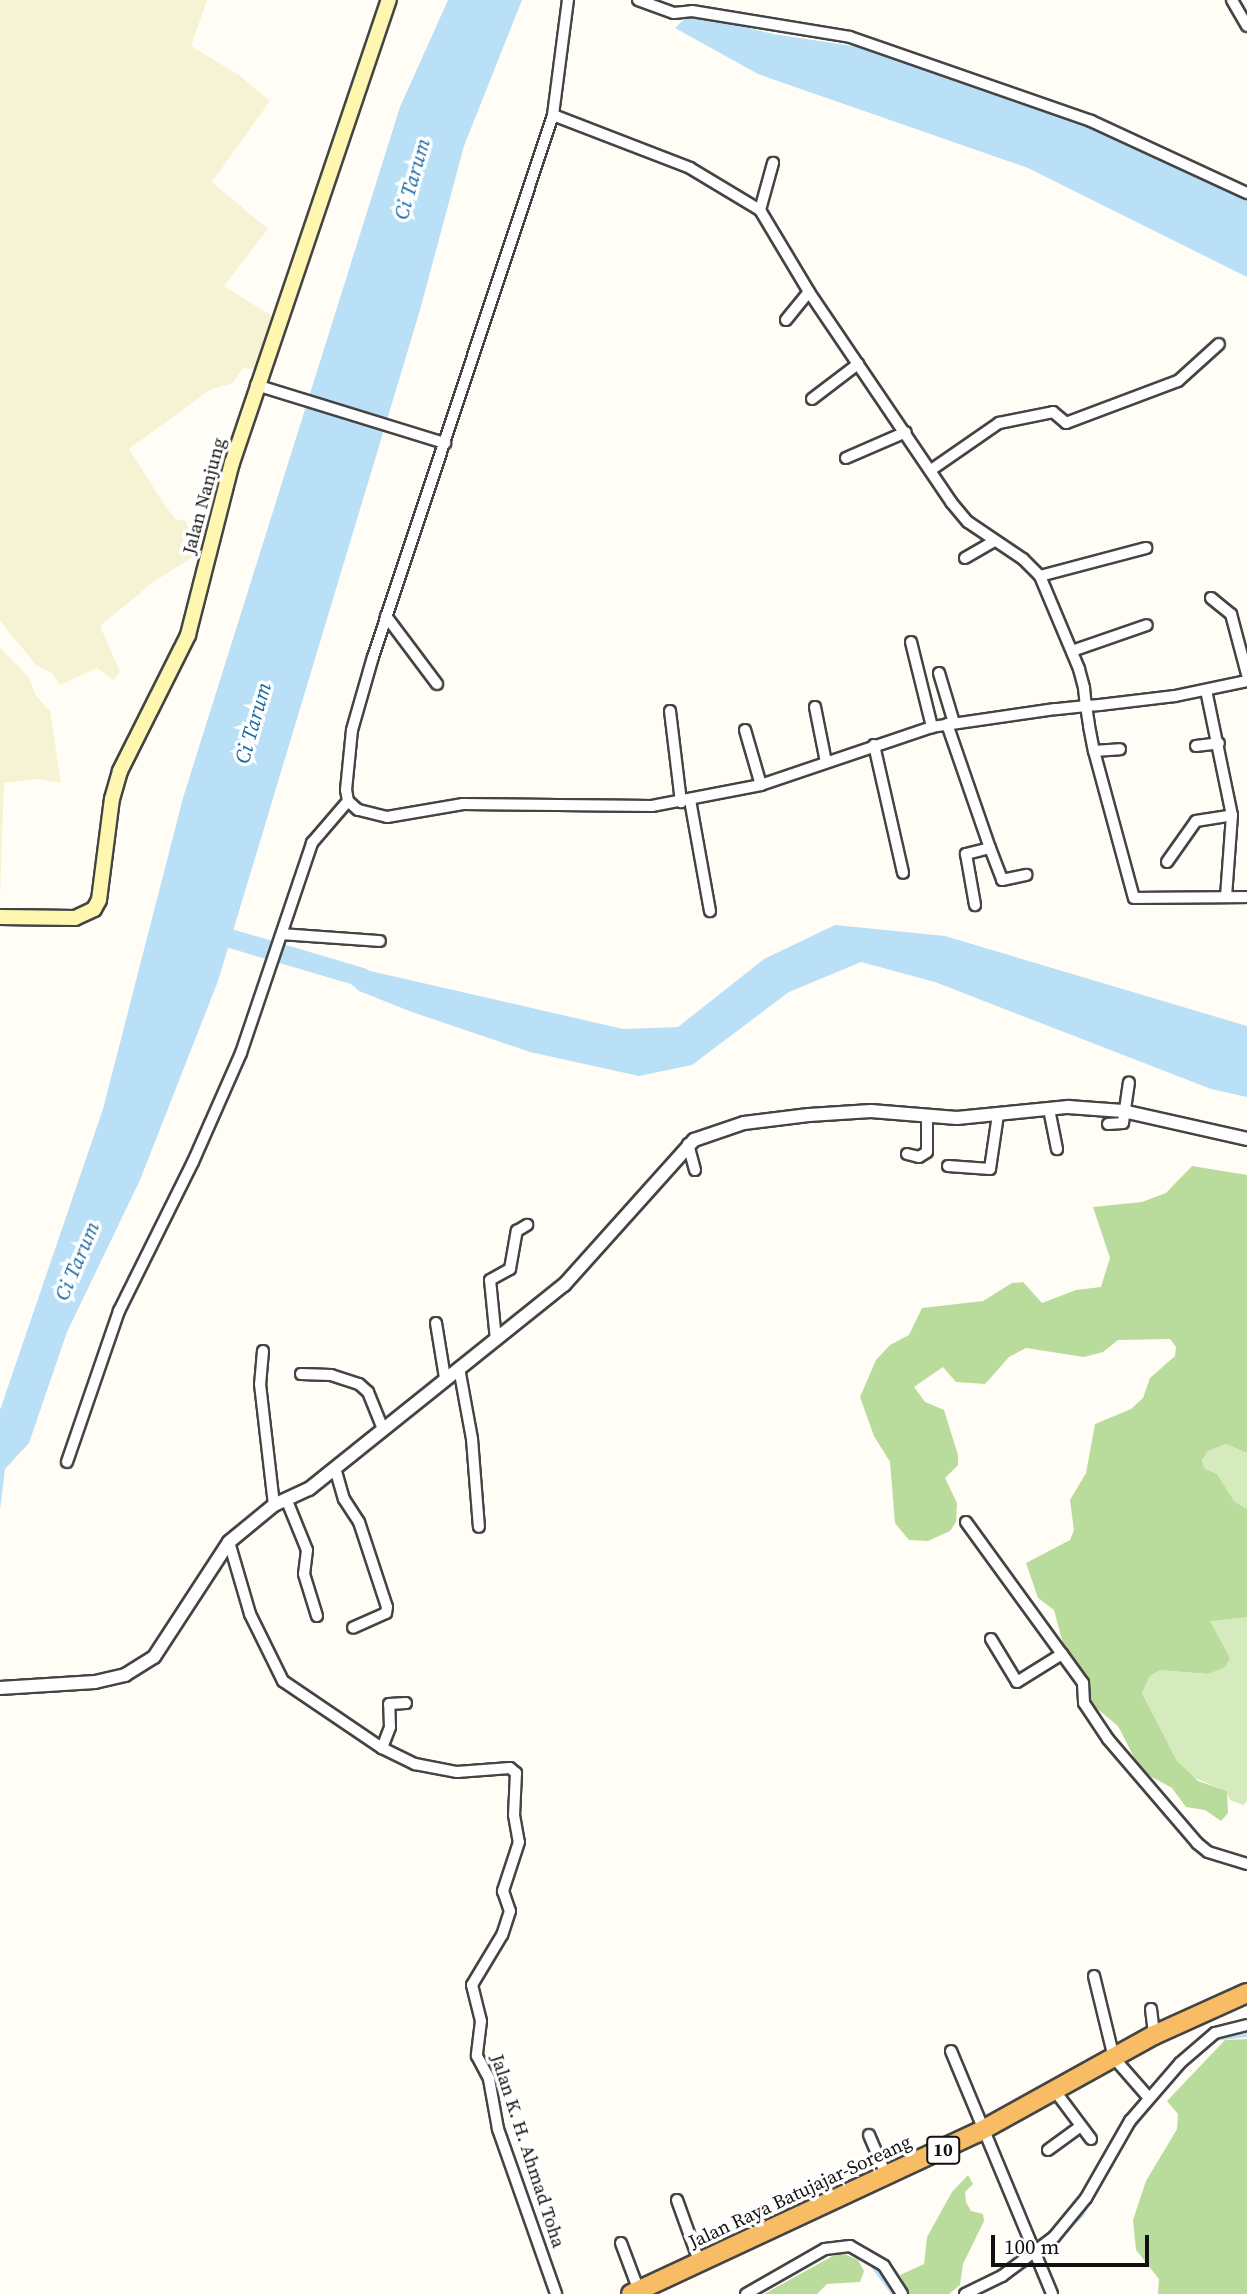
<!DOCTYPE html>
<style>
body{margin:0}
#map{position:relative;width:1247px;height:2294px;overflow:hidden;background:#fffdf5;font-family:"Source Serif 4",serif}
div>[style]{position:absolute}
[style*='--x']{left:calc(var(--x)*1px);top:calc(var(--y)*1px);width:calc(var(--w)*1px);rotate:calc(var(--a)*1deg)}
.farmland>*{inset:0;background:#f6f3d4}
.green>*{inset:0;background:#d5ebbd}
.forest>*{inset:0;background:#b9dc9c}
.water>*{inset:0;background:#b9e0f7}
.stream>*{height:3.5px;margin:-1.75px;padding:0 1.75px;transform-origin:1.75px;border-radius:1.75px;background:#b9e0f7}
.river>*{height:19px;margin:-9.5px;padding:0 9.5px;transform-origin:9.5px;border-radius:9.5px;background:#b9e0f7}
.roads{filter:drop-shadow(2px 0 #444) drop-shadow(-2px 0 #444) drop-shadow(0 2px #444) drop-shadow(0 -2px #444)}
.minor>*{height:10px;margin:-5px;padding:0 5px;transform-origin:5px;border-radius:5px;background:#fff}
.tertiary>*{height:12px;margin:-6px;padding:0 6px;transform-origin:6px;border-radius:6px;background:#fff}
.secondary>*{height:14px;margin:-7px;padding:0 7px;transform-origin:7px;border-radius:7px;background:#fff6b0}
.trunk>*{height:18px;margin:-9px;padding:0 9px;transform-origin:9px;border-radius:9px;background:#f7bc64}
span{translate:-50% -50%;white-space:nowrap;text-align:center;line-height:1.15;-webkit-text-stroke:7px #fff;paint-order:stroke}
.shield-label span{padding:2px 5px;background:#fff;border:2px solid;border-radius:5px;-webkit-text-stroke-width:0}
.shield-label{font-size:18px;color:#111;font-weight:700}
.street-label{font-size:19px;color:#111}
.water-label{font-size:21px;color:#1768a6;font-style:italic}
.scale{position:absolute;left:991px;top:2235px;width:158px;height:32px;box-sizing:border-box;border:4px solid #111;border-top:0;padding-left:9px;font-size:21px;line-height:24px;white-space:nowrap;color:#111;-webkit-text-stroke:5px #fff;paint-order:stroke}
</style>
<div id="map">
<div class="farmland">
<div style="clip-path:polygon(0 0,207px 0,191px 46px,239px 75px,270px 101px,212px 182px,268px 229px,224px 286px,272px 316px,254px 369px,243px 368px,233px 383px,211px 389px,129px 449px,166px 507px,176px 519px,190px 522px,201px 545px,197px 554px,152px 583px,100px 626px,120px 672px,114px 680px,97px 668px,60px 685px,51px 672px,37px 666px,0 621px)"></div>
<div style="clip-path:polygon(0 648px,29px 677px,36px 696px,50px 711px,61px 783px,37px 779px,4px 783px,0 899px)"></div>
</div>
<div class="green">
<div style="clip-path:polygon(1226px 1444px,1247px 1453px,1247px 1509px,1235px 1502px,1217px 1474px,1204px 1468px,1202px 1460px,1208px 1451px)"></div>
<div style="clip-path:polygon(1218px 1617px,1247px 1617px,1247px 1802px,1243px 1805px,1230px 1800px,1226px 1791px,1190px 1776px,1177px 1761px,1142px 1693px,1150px 1676px,1160px 1670px,1208px 1674px,1230px 1658px,1214px 1634px,1210px 1621px)"></div>
</div>
<div class="forest">
<div style="clip-path:polygon(1192px 1166px,1247px 1175px,1247px 1453px,1226px 1444px,1208px 1451px,1202px 1460px,1204px 1468px,1217px 1474px,1235px 1502px,1247px 1509px,1247px 1617px,1210px 1621px,1230px 1658px,1225px 1667px,1208px 1674px,1160px 1670px,1150px 1676px,1142px 1693px,1177px 1761px,1198px 1781px,1227px 1791px,1228px 1813px,1221px 1821px,1205px 1810px,1186px 1807px,1172px 1788px,1150px 1776px,1137px 1763px,1118px 1726px,1090px 1703px,1086px 1679px,1065px 1651px,1054px 1610px,1038px 1598px,1026px 1563px,1070px 1540px,1074px 1530px,1070px 1500px,1086px 1473px,1095px 1424px,1131px 1409px,1143px 1398px,1150px 1378px,1175px 1356px,1176px 1347px,1170px 1339px,1118px 1340px,1103px 1352px,1084px 1357px,1026px 1348px,1009px 1357px,985px 1384px,956px 1382px,943px 1367px,914px 1387px,925px 1402px,944px 1410px,958px 1455px,958px 1465px,945px 1478px,957px 1503px,956px 1522px,950px 1531px,928px 1541px,909px 1540px,895px 1523px,890px 1462px,874px 1436px,860px 1397px,876px 1360px,890px 1345px,909px 1335px,922px 1308px,983px 1301px,1012px 1283px,1023px 1282px,1042px 1303px,1076px 1290px,1101px 1287px,1110px 1258px,1093px 1207px,1142px 1202px,1166px 1193px)"></div>
<div style="clip-path:polygon(1247px 2039px,1247px 2294px,1158px 2294px,1159px 2279px,1136px 2250px,1133px 2220px,1146px 2181px,1177px 2129px,1178px 2114px,1167px 2101px,1225px 2040px)"></div>
<div style="clip-path:polygon(968px 2175px,973px 2184px,965px 2192px,966px 2202px,971px 2211px,983px 2214px,984px 2221px,963px 2264px,960px 2285px,949px 2294px,909px 2294px,900px 2275px,924px 2264px,927px 2237px,952px 2192px)"></div>
<div style="clip-path:polygon(840px 2252px,858px 2260px,864px 2271px,860px 2282px,827px 2284px,817px 2294px,764px 2294px)"></div>
</div>
<div class="water">
<div style="clip-path:polygon(448px 0,522px 0,464px 146px,420px 310px,218px 981px,140px 1180px,67px 1332px,29px 1443px,5px 1469px,0 1510px,0 1410px,103px 1109px,183px 798px,400px 107px)"></div>
<div style="clip-path:polygon(690px 14px,773px 34px,866px 48px,1117px 136px,1247px 197px,1247px 277px,1028px 168px,758px 74px,675px 28px)"></div>
<div style="clip-path:polygon(835px 925px,945px 936px,1247px 1026px,1247px 1097px,1211px 1089px,935px 982px,861px 962px,789px 992px,692px 1065px,639px 1076px,530px 1052px,412px 1012px,359px 991px,338px 972px,344px 965px,623px 1029px,678px 1027px,764px 959px)"></div>
</div>
<div class="stream">
<div style="--x:1215;--y:2039;--w:32;--a:-7"></div>
<div style="--x:1177;--y:2075;--w:17;--a:-50"></div>
<div style="--x:1128;--y:2134;--w:34;--a:-52"></div>
<div style="--x:1044;--y:2253;--w:54;--a:-45"></div>
<div style="--x:1082;--y:2215;--w:15;--a:-62"></div>
<div style="--x:870;--y:2262;--w:40;--a:53"></div>
<div style="--x:1011;--y:2275;--w:22;--a:-30"></div>
</div>
<div class="river">
<div style="--x:206;--y:931;--w:163;--a:16.4"></div>
</div>
<div class="roads">
<div class="minor">
<div style="--x:638;--y:0;--w:38;--a:20"></div>
<div style="--x:674;--y:13;--w:18;--a:-6"></div>
<div style="--x:692;--y:11;--w:160;--a:9.3"></div>
<div style="--x:850;--y:37;--w:255;--a:19.2"></div>
<div style="--x:1091;--y:121;--w:172;--a:24.8"></div>
<div style="--x:1232;--y:0;--w:30;--a:60"></div>
<div style="--x:553;--y:115;--w:116;--a:-82.6"></div>
<div style="--x:760;--y:210;--w:49;--a:-74.5"></div>
<div style="--x:786;--y:320;--w:36;--a:-51"></div>
<div style="--x:256;--y:385;--w:198;--a:17.1"></div>
<div style="--x:812;--y:399;--w:58;--a:-37.3"></div>
<div style="--x:846;--y:458;--w:65;--a:-23.4"></div>
<div style="--x:931;--y:470;--w:83;--a:-34.7"></div>
<div style="--x:999;--y:423;--w:55;--a:-11.5"></div>
<div style="--x:1053;--y:412;--w:17;--a:40"></div>
<div style="--x:1066;--y:423;--w:120;--a:-20.6"></div>
<div style="--x:1178;--y:381;--w:55;--a:-42.1"></div>
<div style="--x:965;--y:558;--w:34;--a:-30"></div>
<div style="--x:1040;--y:576;--w:110;--a:-14.8"></div>
<div style="--x:1211;--y:598;--w:26;--a:39"></div>
<div style="--x:1231;--y:614;--w:62;--a:75.1"></div>
<div style="--x:386;--y:616;--w:85;--a:53.1"></div>
<div style="--x:911;--y:642;--w:88;--a:76.1"></div>
<div style="--x:1072;--y:651;--w:79;--a:-19.1"></div>
<div style="--x:939;--y:673;--w:52;--a:73.3"></div>
<div style="--x:1247;--y:681;--w:74;--a:168.2"></div>
<div style="--x:1175;--y:696;--w:76;--a:173.2"></div>
<div style="--x:1100;--y:705;--w:14;--a:176"></div>
<div style="--x:1086;--y:706;--w:31;--a:174"></div>
<div style="--x:1055;--y:709;--w:124;--a:171.7"></div>
<div style="--x:932;--y:727;--w:181;--a:161.3"></div>
<div style="--x:761;--y:785;--w:111;--a:169.1"></div>
<div style="--x:652;--y:806;--w:189;--a:-179.4"></div>
<div style="--x:463;--y:804;--w:77;--a:170.3"></div>
<div style="--x:387;--y:817;--w:30;--a:-166"></div>
<div style="--x:358;--y:810;--w:13;--a:-138"></div>
<div style="--x:348;--y:801;--w:11;--a:-100"></div>
<div style="--x:346;--y:790;--w:60;--a:-84.3"></div>
<div style="--x:352;--y:730;--w:76;--a:-74"></div>
<div style="--x:373;--y:657;--w:571;--a:-71.63"></div>
<div style="--x:553;--y:115;--w:147;--a:21.1"></div>
<div style="--x:690;--y:168;--w:82;--a:31"></div>
<div style="--x:760;--y:210;--w:96;--a:59.1"></div>
<div style="--x:809;--y:292;--w:254;--a:55.9"></div>
<div style="--x:951;--y:502;--w:26;--a:50"></div>
<div style="--x:968;--y:522;--w:66;--a:33.9"></div>
<div style="--x:1023;--y:559;--w:24;--a:45"></div>
<div style="--x:1040;--y:576;--w:101;--a:67.2"></div>
<div style="--x:1079;--y:669;--w:20;--a:75"></div>
<div style="--x:1084;--y:688;--w:18;--a:84"></div>
<div style="--x:1086;--y:706;--w:20;--a:81"></div>
<div style="--x:1089;--y:726;--w:25;--a:79"></div>
<div style="--x:1094;--y:751;--w:152;--a:74.8"></div>
<div style="--x:1134;--y:898;--w:113;--a:-0.5"></div>
<div style="--x:1206;--y:690;--w:128;--a:78.3"></div>
<div style="--x:1232;--y:815;--w:82;--a:94.2"></div>
<div style="--x:815;--y:707;--w:56;--a:78.7"></div>
<div style="--x:670;--y:711;--w:92;--a:83.1"></div>
<div style="--x:947;--y:724;--w:131;--a:70.9"></div>
<div style="--x:990;--y:848;--w:25;--a:166"></div>
<div style="--x:966;--y:854;--w:52;--a:80"></div>
<div style="--x:745;--y:730;--w:57;--a:73.8"></div>
<div style="--x:874;--y:745;--w:131;--a:77.2"></div>
<div style="--x:1196;--y:746;--w:23;--a:-7"></div>
<div style="--x:1094;--y:751;--w:26;--a:-4"></div>
<div style="--x:690;--y:800;--w:113;--a:79.8"></div>
<div style="--x:990;--y:848;--w:34;--a:69"></div>
<div style="--x:1002;--y:880;--w:25;--a:-12"></div>
<div style="--x:1167;--y:862;--w:50;--a:-54.7"></div>
<div style="--x:1196;--y:821;--w:36;--a:-9"></div>
<div style="--x:282;--y:934;--w:98;--a:4.1"></div>
<div style="--x:1049;--y:1109;--w:41;--a:78.7"></div>
<div style="--x:1108;--y:1124;--w:15;--a:-4"></div>
<div style="--x:1123;--y:1123;--w:41;--a:-81.7"></div>
<div style="--x:688;--y:1144;--w:27;--a:75"></div>
<div style="--x:907;--y:1154;--w:12;--a:14"></div>
<div style="--x:919;--y:1157;--w:9;--a:-32"></div>
<div style="--x:927;--y:1152;--w:35;--a:-90"></div>
<div style="--x:948;--y:1166;--w:42;--a:4.1"></div>
<div style="--x:990;--y:1169;--w:55;--a:-81.6"></div>
<div style="--x:436;--y:1323;--w:56;--a:80.7"></div>
<div style="--x:496;--y:1340;--w:60;--a:-95.7"></div>
<div style="--x:490;--y:1280;--w:23;--a:-29"></div>
<div style="--x:510;--y:1269;--w:39;--a:-80"></div>
<div style="--x:517;--y:1231;--w:12;--a:-31"></div>
<div style="--x:263;--y:1351;--w:33;--a:95"></div>
<div style="--x:260;--y:1384;--w:122;--a:83.4"></div>
<div style="--x:459;--y:1368;--w:72;--a:79.6"></div>
<div style="--x:472;--y:1439;--w:88;--a:85.5"></div>
<div style="--x:301;--y:1374;--w:30;--a:2"></div>
<div style="--x:331;--y:1375;--w:29;--a:18"></div>
<div style="--x:359;--y:1384;--w:12;--a:42"></div>
<div style="--x:368;--y:1392;--w:38;--a:68"></div>
<div style="--x:67;--y:1462;--w:160;--a:-71"></div>
<div style="--x:119;--y:1311;--w:166;--a:-63.6"></div>
<div style="--x:193;--y:1162;--w:119;--a:-66.2"></div>
<div style="--x:241;--y:1053;--w:222;--a:-71.3"></div>
<div style="--x:312;--y:843;--w:55;--a:-49.4"></div>
<div style="--x:335;--y:1468;--w:32;--a:74"></div>
<div style="--x:344;--y:1499;--w:27;--a:57"></div>
<div style="--x:359;--y:1522;--w:89;--a:71.8"></div>
<div style="--x:387;--y:1607;--w:6;--a:99"></div>
<div style="--x:386;--y:1613;--w:36;--a:156"></div>
<div style="--x:287;--y:1501;--w:53;--a:67.8"></div>
<div style="--x:307;--y:1550;--w:24;--a:97"></div>
<div style="--x:304;--y:1574;--w:44;--a:72.8"></div>
<div style="--x:966;--y:1522;--w:163;--a:54"></div>
<div style="--x:229;--y:1542;--w:75;--a:73.7"></div>
<div style="--x:250;--y:1614;--w:75;--a:63.8"></div>
<div style="--x:283;--y:1681;--w:120;--a:34.1"></div>
<div style="--x:382;--y:1748;--w:37;--a:26"></div>
<div style="--x:415;--y:1764;--w:43;--a:10.8"></div>
<div style="--x:457;--y:1772;--w:53;--a:-4.3"></div>
<div style="--x:510;--y:1768;--w:8;--a:40"></div>
<div style="--x:516;--y:1773;--w:42;--a:92.7"></div>
<div style="--x:514;--y:1815;--w:27;--a:80"></div>
<div style="--x:519;--y:1842;--w:52;--a:108.1"></div>
<div style="--x:503;--y:1891;--w:21;--a:71"></div>
<div style="--x:510;--y:1911;--w:25;--a:108"></div>
<div style="--x:502;--y:1935;--w:58;--a:121"></div>
<div style="--x:472;--y:1985;--w:37;--a:76"></div>
<div style="--x:481;--y:2021;--w:35;--a:97"></div>
<div style="--x:477;--y:2056;--w:26;--a:62"></div>
<div style="--x:489;--y:2079;--w:51;--a:79.8"></div>
<div style="--x:498;--y:2129;--w:175;--a:70.6"></div>
<div style="--x:991;--y:1639;--w:50;--a:58.8"></div>
<div style="--x:1017;--y:1682;--w:53;--a:-31.9"></div>
<div style="--x:1062;--y:1654;--w:36;--a:54"></div>
<div style="--x:1083;--y:1683;--w:20;--a:87"></div>
<div style="--x:1084;--y:1703;--w:43;--a:56.3"></div>
<div style="--x:1108;--y:1739;--w:137;--a:49.4"></div>
<div style="--x:1197;--y:1843;--w:14;--a:39"></div>
<div style="--x:1208;--y:1852;--w:41;--a:17.1"></div>
<div style="--x:382;--y:1748;--w:22;--a:-69"></div>
<div style="--x:390;--y:1727;--w:23;--a:-92"></div>
<div style="--x:389;--y:1704;--w:17;--a:-3"></div>
<div style="--x:1094;--y:1976;--w:84;--a:76.3"></div>
<div style="--x:1114;--y:2058;--w:53;--a:48.8"></div>
<div style="--x:1151;--y:2009;--w:26;--a:83"></div>
<div style="--x:951;--y:2051;--w:263;--a:67.4"></div>
<div style="--x:1055;--y:2091;--w:60;--a:53.1"></div>
<div style="--x:869;--y:2135;--w:46;--a:66.8"></div>
<div style="--x:1048;--y:2150;--w:39;--a:-36"></div>
<div style="--x:677;--y:2200;--w:65;--a:70.2"></div>
<div style="--x:621;--y:2243;--w:51;--a:69.4"></div>
<div style="--x:746;--y:2294;--w:91;--a:-29.7"></div>
<div style="--x:825;--y:2249;--w:25;--a:-7"></div>
<div style="--x:850;--y:2246;--w:39;--a:30"></div>
<div style="--x:884;--y:2266;--w:33;--a:57"></div>
<div style="--x:965;--y:2294;--w:41;--a:-25.9"></div>
<div style="--x:1002;--y:2276;--w:65;--a:-36.9"></div>
<div style="--x:1054;--y:2237;--w:50;--a:-50.6"></div>
<div style="--x:1086;--y:2198;--w:89;--a:-60.3"></div>
<div style="--x:1130;--y:2121;--w:77;--a:-49.2"></div>
<div style="--x:1180;--y:2063;--w:46;--a:-40.6"></div>
<div style="--x:1215;--y:2033;--w:33;--a:-14"></div>
</div>
<div class="tertiary">
<div style="--x:0;--y:1688;--w:95;--a:-3.6"></div>
<div style="--x:95;--y:1682;--w:31;--a:-13"></div>
<div style="--x:125;--y:1675;--w:34;--a:-32"></div>
<div style="--x:154;--y:1657;--w:137;--a:-56.9"></div>
<div style="--x:229;--y:1542;--w:58;--a:-39.4"></div>
<div style="--x:274;--y:1505;--w:38;--a:-25"></div>
<div style="--x:309;--y:1489;--w:327;--a:-38.7"></div>
<div style="--x:564;--y:1285;--w:195;--a:-48.1"></div>
<div style="--x:694;--y:1140;--w:53;--a:-18.8"></div>
<div style="--x:744;--y:1123;--w:65;--a:-7"></div>
<div style="--x:809;--y:1115;--w:62;--a:-3.7"></div>
<div style="--x:871;--y:1111;--w:86;--a:4.7"></div>
<div style="--x:957;--y:1118;--w:112;--a:-5.7"></div>
<div style="--x:1068;--y:1107;--w:55;--a:4.2"></div>
<div style="--x:1123;--y:1111;--w:127;--a:12.7"></div>
</div>
<div class="secondary">
<div style="--x:0;--y:917;--w:75;--a:0.8"></div>
<div style="--x:75;--y:918;--w:21;--a:-25"></div>
<div style="--x:94;--y:909;--w:10;--a:-61"></div>
<div style="--x:99;--y:900;--w:102;--a:-82.7"></div>
<div style="--x:112;--y:799;--w:29;--a:-74"></div>
<div style="--x:120;--y:771;--w:152;--a:-63.4"></div>
<div style="--x:188;--y:635;--w:178;--a:-75.7"></div>
<div style="--x:232;--y:463;--w:489;--a:-71.3"></div>
</div>
<div class="trunk">
<div style="--x:631;--y:2294;--w:382;--a:-25"></div>
<div style="--x:977;--y:2133;--w:202;--a:-29"></div>
<div style="--x:1154;--y:2035;--w:102;--a:-24.3"></div>
</div>
</div>
<div class="shield-label">
<span style="left:943px;top:2150px">10</span>
</div>
<div class="street-label">
<span style="left:204px;top:496px;rotate:-75deg">Jalan Nanjung</span>
<span style="left:528px;top:2151px;rotate:72deg">Jalan K. H. Ahmad Toha</span>
<span style="left:800px;top:2192px;rotate:-25deg">Jalan Raya Batujajar-Soreang</span>
</div>
<div class="water-label">
<span style="left:412px;top:179px;rotate:-74deg">Ci Tarum</span>
<span style="left:253px;top:723px;rotate:-74deg">Ci Tarum</span>
<span style="left:77px;top:1261px;rotate:-67deg">Ci Tarum</span>
</div>
<div class="scale">100 m</div>
</div>
